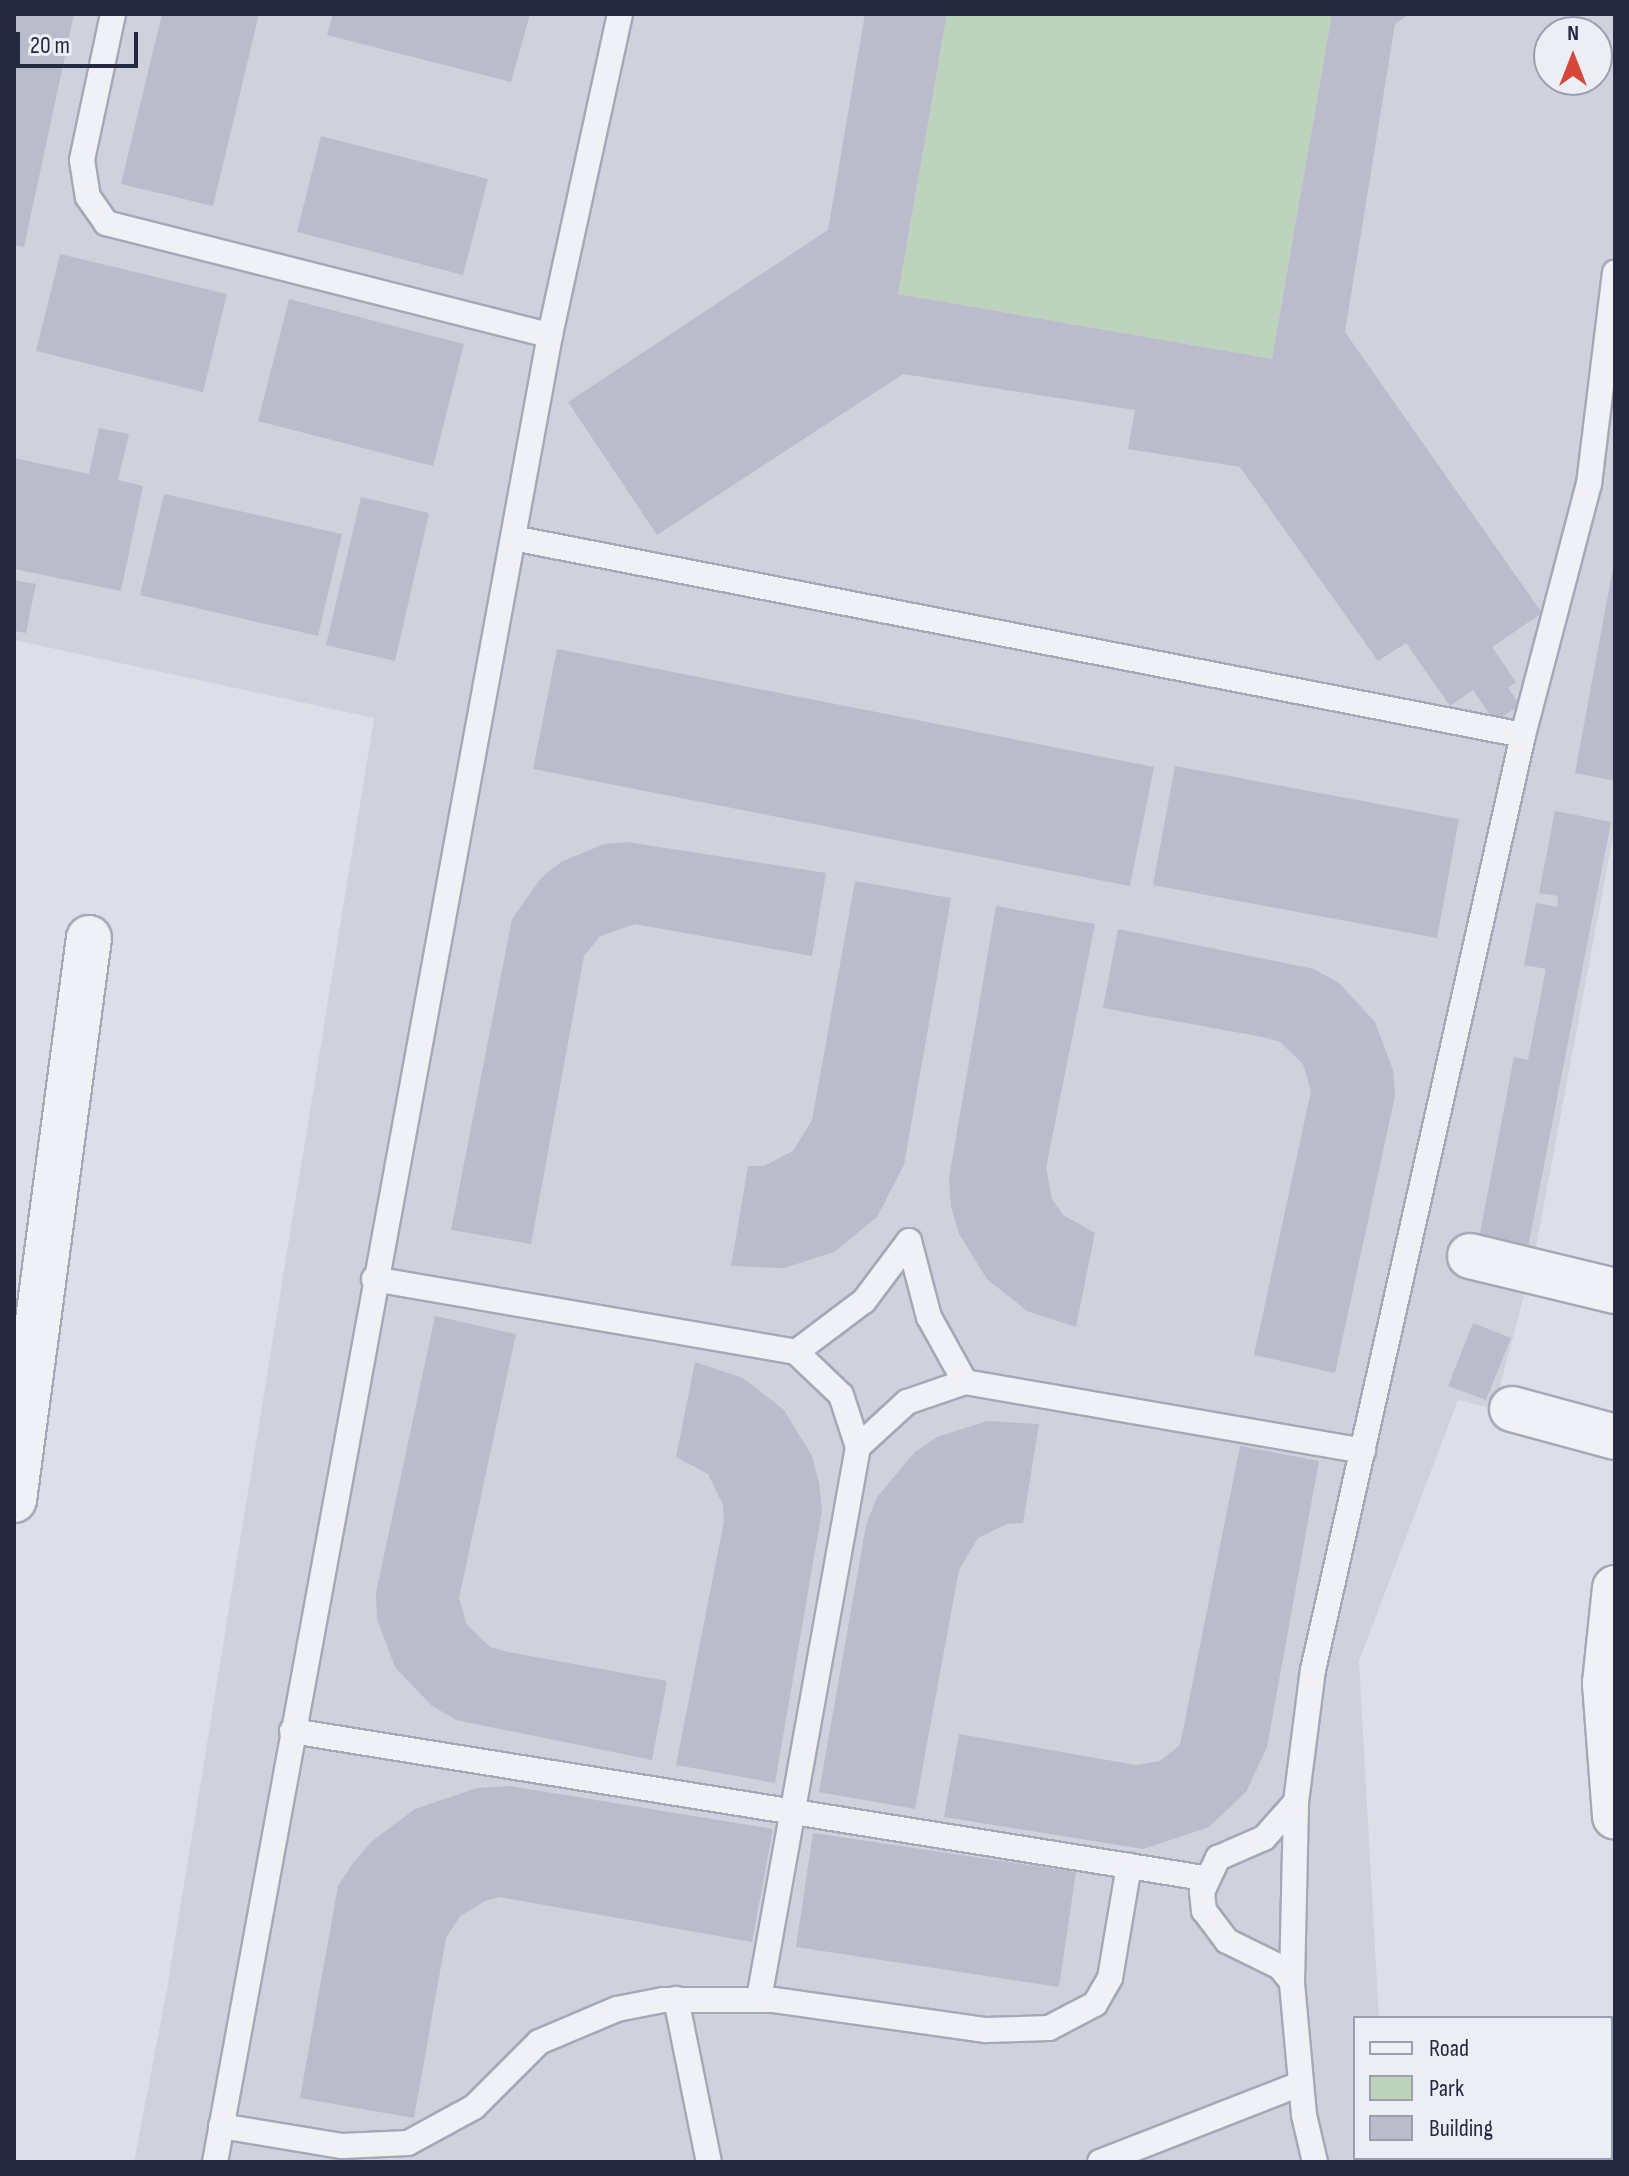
<!DOCTYPE html>
<style>
body{margin:0}
#map{position:relative;width:1629px;height:2176px;overflow:hidden;background:#dddfe8;font-family:"Sofia Sans Condensed",sans-serif}
div>[style]{position:absolute}
[style*='--x']{left:calc(var(--x)*1px);top:calc(var(--y)*1px);width:calc(var(--w)*1px);rotate:calc(var(--a)*1deg)}
.built>*{inset:0;background:#cfd1dd}
.green>*{inset:0;background:#bed3be}
.building>*{inset:0;background:#babccb}
.roads{filter:drop-shadow(2px 0 #a6a8b6) drop-shadow(-2px 0 #a6a8b6) drop-shadow(0 2px #a6a8b6) drop-shadow(0 -2px #a6a8b6)}
.service>*{height:24px;margin:-12px;padding:0 12px;transform-origin:12px;border-radius:12px;background:#f0f1f6}
.minor>*{height:44px;margin:-22px;padding:0 22px;transform-origin:22px;border-radius:22px;background:#f0f1f6}
span{translate:-50% -50%;white-space:nowrap;text-align:center;line-height:1.15;-webkit-text-stroke:7px #eceef6;paint-order:stroke}
.frame{position:absolute;inset:0;border:16px solid #252940;pointer-events:none}
.legend{position:absolute;left:1353px;top:2016px;width:260px;height:144px;box-sizing:border-box;background:#eceef6;border:2px solid #9c9fad;margin:0;padding:10px 14px;list-style:none;font-size:24px;color:#252940}
.legend li{display:flex;align-items:center;gap:16px;height:40px}
.legend b{width:40px;border:2px solid #9c9fad}
.north{position:absolute;left:1533px;top:16px;width:80px;height:80px;box-sizing:border-box;background:#eceef6;border:2px solid #9c9fad;border-radius:50%;rotate:0deg;font-size:22px;font-weight:700;line-height:32px;text-align:center;color:#252940}
.north::after{content:'';display:block;margin:auto;width:28px;height:36px;background:#d74638;clip-path:polygon(50% 0,100% 100%,50% 72%,0 100%)}
.scale{position:absolute;left:16px;top:32px;width:122px;height:36px;box-sizing:border-box;border:4px solid #252940;border-top:0;padding-left:10px;font-size:24px;line-height:28px;white-space:nowrap;color:#252940;-webkit-text-stroke:6px #eceef6;paint-order:stroke}
</style>
<div id="map">
<div class="built">
<div style="clip-path:polygon(evenodd,14px 14px,1615px 14px,1615px 826px,1534px 1258px,1494px 1409px,1458px 1400px,1359px 1661px,1379px 2018px,1355px 2018px,1355px 2158px,1401px 2162px,134px 2162px,167px 1989px,374px 718px,14px 640px,14px 14px,1549px 32px,1597px 32px,1597px 80px,1549px 80px,1549px 32px)"></div>
</div>
<div class="green">
<div style="clip-path:polygon(947px 14px,1332px 14px,1272px 359px,898px 294px)"></div>
</div>
<div class="building">
<div style="clip-path:polygon(14px 14px,74px 14px,24px 247px,14px 245px)"></div>
<div style="clip-path:polygon(162px 14px,259px 14px,213px 206px,121px 184px)"></div>
<div style="clip-path:polygon(333px 14px,530px 14px,511px 82px,327px 35px)"></div>
<div style="clip-path:polygon(865px 14px,947px 14px,898px 294px,1272px 359px,1332px 14px,1409px 14px,1395px 24px,1345px 332px,1542px 613px,1492px 647px,1516px 682px,1508px 688px,1520px 705px,1495px 722px,1473px 690px,1450px 706px,1406px 643px,1378px 661px,1240px 467px,1128px 449px,1135px 410px,903px 374px,657px 535px,568px 402px,828px 230px)"></div>
<div style="clip-path:polygon(321px 136px,488px 179px,463px 275px,297px 232px)"></div>
<div style="clip-path:polygon(60px 254px,227px 294px,203px 392px,36px 351px)"></div>
<div style="clip-path:polygon(289px 299px,464px 344px,433px 466px,258px 421px)"></div>
<div style="clip-path:polygon(99px 428px,129px 434px,118px 480px,143px 486px,121px 591px,14px 569px,14px 458px,89px 474px)"></div>
<div style="clip-path:polygon(164px 494px,342px 534px,318px 636px,140px 595px)"></div>
<div style="clip-path:polygon(361px 497px,429px 513px,395px 661px,326px 645px)"></div>
<div style="clip-path:polygon(1613px 568px,1615px 568px,1615px 781px,1575px 773px)"></div>
<div style="clip-path:polygon(14px 580px,36px 584px,26px 633px,14px 631px)"></div>
<div style="clip-path:polygon(557px 649px,1154px 767px,1130px 886px,533px 769px)"></div>
<div style="clip-path:polygon(1175px 766px,1459px 819px,1437px 938px,1153px 885px)"></div>
<div style="clip-path:polygon(1555px 811px,1611px 822px,1523px 1273px,1474px 1264px,1514px 1057px,1528px 1060px,1546px 969px,1524px 965px,1536px 903px,1557px 907px,1558px 896px,1539px 893px)"></div>
<div style="clip-path:polygon(627px 842px,826px 873px,812px 956px,635px 924px,600px 936px,584px 956px,531px 1244px,451px 1230px,512px 919px,541px 878px,561px 862px,604px 844px)"></div>
<div style="clip-path:polygon(855px 881px,951px 898px,904px 1165px,877px 1217px,834px 1252px,784px 1268px,731px 1266px,748px 1166px,764px 1166px,793px 1151px,812px 1120px)"></div>
<div style="clip-path:polygon(996px 906px,1095px 924px,1046px 1168px,1052px 1199px,1063px 1215px,1095px 1233px,1076px 1327px,1027px 1311px,987px 1279px,959px 1234px,951px 1207px,949px 1178px)"></div>
<div style="clip-path:polygon(1118px 929px,1314px 969px,1339px 983px,1375px 1022px,1393px 1070px,1395px 1096px,1335px 1373px,1254px 1355px,1311px 1091px,1303px 1064px,1280px 1042px,1263px 1037px,1103px 1008px)"></div>
<div style="clip-path:polygon(435px 1316px,516px 1334px,459px 1598px,467px 1625px,490px 1647px,508px 1652px,667px 1681px,652px 1760px,456px 1720px,432px 1706px,395px 1667px,377px 1619px,376px 1593px)"></div>
<div style="clip-path:polygon(1473px 1323px,1511px 1338px,1486px 1400px,1448px 1386px)"></div>
<div style="clip-path:polygon(695px 1362px,743px 1378px,784px 1410px,812px 1456px,819px 1483px,822px 1511px,775px 1783px,676px 1765px,724px 1521px,723px 1505px,708px 1474px,676px 1457px)"></div>
<div style="clip-path:polygon(987px 1421px,1039px 1424px,1023px 1523px,1007px 1524px,978px 1538px,959px 1570px,915px 1809px,819px 1792px,866px 1525px,877px 1497px,915px 1452px,937px 1437px)"></div>
<div style="clip-path:polygon(1240px 1446px,1319px 1461px,1267px 1747px,1246px 1792px,1209px 1827px,1143px 1849px,944px 1817px,959px 1734px,1136px 1765px,1160px 1761px,1180px 1745px)"></div>
<div style="clip-path:polygon(510px 1786px,773px 1829px,752px 1942px,500px 1897px,485px 1901px,460px 1916px,446px 1938px,414px 2118px,300px 2098px,338px 1886px,353px 1863px,371px 1842px,415px 1809px,477px 1788px)"></div>
<div style="clip-path:polygon(813px 1833px,1076px 1872px,1059px 1987px,796px 1947px)"></div>
</div>
<div class="roads">
<div class="service">
<div style="--x:113;--y:14;--w:149;--a:102"></div>
<div style="--x:82;--y:160;--w:37;--a:81"></div>
<div style="--x:88;--y:197;--w:32;--a:55"></div>
<div style="--x:106;--y:223;--w:458;--a:14.2"></div>
<div style="--x:550;--y:335;--w:1857;--a:100.39"></div>
<div style="--x:550;--y:335;--w:329;--a:-77.7"></div>
<div style="--x:513;--y:538;--w:1029;--a:11.04"></div>
<div style="--x:909;--y:1241;--w:79;--a:75.3"></div>
<div style="--x:929;--y:1317;--w:74;--a:61"></div>
<div style="--x:374;--y:1279;--w:428;--a:9.8"></div>
<div style="--x:796;--y:1352;--w:62;--a:43.7"></div>
<div style="--x:841;--y:1395;--w:55;--a:71.9"></div>
<div style="--x:858;--y:1447;--w:561;--a:100.17"></div>
<div style="--x:796;--y:1352;--w:85;--a:-36.9"></div>
<div style="--x:864;--y:1301;--w:75;--a:-53.1"></div>
<div style="--x:858;--y:1447;--w:67;--a:-42.6"></div>
<div style="--x:907;--y:1402;--w:61;--a:-19"></div>
<div style="--x:965;--y:1382;--w:404;--a:9.8"></div>
<div style="--x:292;--y:1731;--w:924;--a:9.16"></div>
<div style="--x:1292;--y:1982;--w:19;--a:-129"></div>
<div style="--x:1280;--y:1967;--w:59;--a:-153.9"></div>
<div style="--x:1227;--y:1941;--w:38;--a:-127"></div>
<div style="--x:1204;--y:1911;--w:19;--a:-96"></div>
<div style="--x:1202;--y:1892;--w:38;--a:-65"></div>
<div style="--x:1218;--y:1858;--w:50;--a:-23.5"></div>
<div style="--x:1264;--y:1838;--w:48;--a:-48.4"></div>
<div style="--x:676;--y:1999;--w:166;--a:78.6"></div>
<div style="--x:221;--y:2126;--w:123;--a:9.4"></div>
<div style="--x:342;--y:2146;--w:66;--a:-2.6"></div>
<div style="--x:408;--y:2143;--w:75;--a:-28.6"></div>
<div style="--x:474;--y:2107;--w:92;--a:-45"></div>
<div style="--x:539;--y:2042;--w:85;--a:-22.9"></div>
<div style="--x:617;--y:2009;--w:47;--a:-11.1"></div>
<div style="--x:663;--y:2000;--w:111;--a:0"></div>
<div style="--x:774;--y:2000;--w:214;--a:8.1"></div>
<div style="--x:986;--y:2030;--w:63;--a:-1.8"></div>
<div style="--x:1049;--y:2028;--w:52;--a:-27.6"></div>
<div style="--x:1095;--y:2004;--w:30;--a:-60"></div>
<div style="--x:1110;--y:1978;--w:114;--a:-80.4"></div>
<div style="--x:1100;--y:2162;--w:215;--a:-21.3"></div>
<div style="--x:1315;--y:2162;--w:48;--a:-103.2"></div>
<div style="--x:1304;--y:2115;--w:134;--a:-95.2"></div>
<div style="--x:1292;--y:1982;--w:180;--a:-88.7"></div>
<div style="--x:1296;--y:1802;--w:133;--a:-82.7"></div>
<div style="--x:1313;--y:1670;--w:958;--a:-77.34"></div>
<div style="--x:1523;--y:735;--w:260;--a:-75.3"></div>
<div style="--x:1589;--y:484;--w:213;--a:-83"></div>
</div>
<div class="minor">
<div style="--x:1470;--y:1256;--w:149;--a:13.6"></div>
<div style="--x:1512;--y:1409;--w:107;--a:15.2"></div>
<div style="--x:14;--y:1500;--w:567;--a:-82.4"></div>
<div style="--x:1615;--y:1588;--w:96;--a:96"></div>
<div style="--x:1605;--y:1683;--w:134;--a:85.7"></div>
</div>
</div>
<div class="frame"></div>
<ul class="legend">
<li><b style="height:10px;background:#f0f1f6"></b>Road</li>
<li><b style="height:22px;background:#bed3be"></b>Park</li>
<li><b style="height:22px;background:#babccb"></b>Building</li>
</ul>
<div class="north">N</div>
<div class="scale">20 m</div>
</div>
